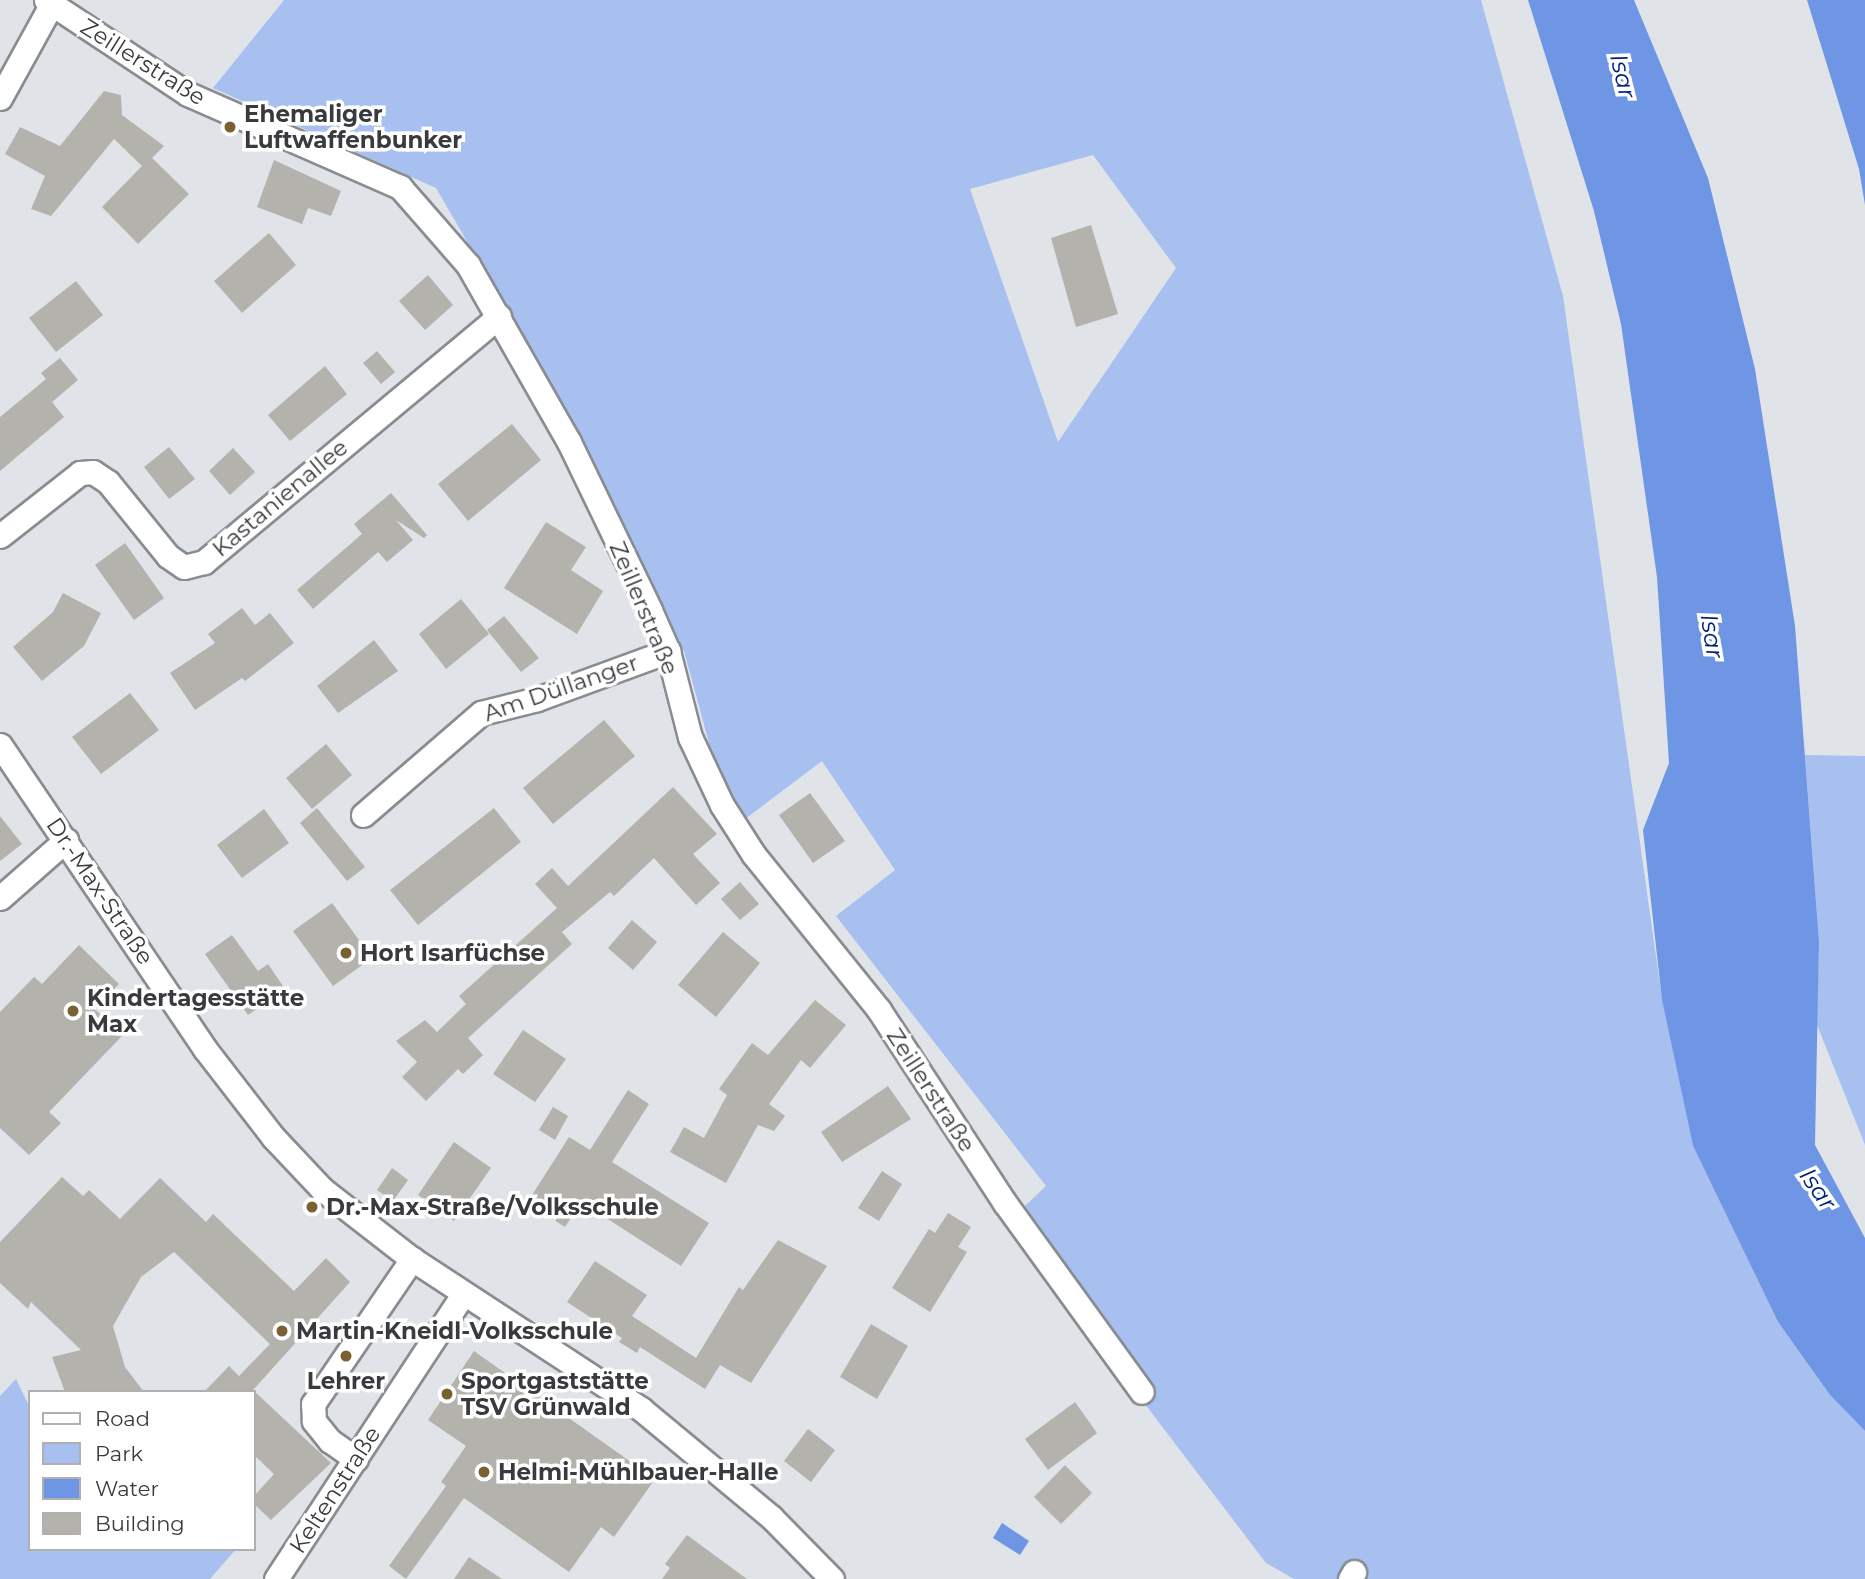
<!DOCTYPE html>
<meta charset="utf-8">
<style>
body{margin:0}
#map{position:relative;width:1865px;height:1579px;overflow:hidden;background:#e0e3e8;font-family:Montserrat,sans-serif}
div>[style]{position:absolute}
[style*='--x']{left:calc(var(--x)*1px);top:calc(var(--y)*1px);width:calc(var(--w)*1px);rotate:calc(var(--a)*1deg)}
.green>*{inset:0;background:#a7c0f0}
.water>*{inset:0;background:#6f96e5}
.building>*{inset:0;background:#b4b2ac}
.roads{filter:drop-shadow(2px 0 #898c91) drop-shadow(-2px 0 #898c91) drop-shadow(0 2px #898c91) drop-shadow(0 -2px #898c91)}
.minor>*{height:23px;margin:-11.5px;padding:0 11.5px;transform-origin:11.5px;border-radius:11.5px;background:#fff}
.dots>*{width:19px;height:19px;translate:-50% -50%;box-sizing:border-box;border:4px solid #fff;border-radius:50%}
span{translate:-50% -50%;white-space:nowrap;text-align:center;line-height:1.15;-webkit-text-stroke:7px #fff;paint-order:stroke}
.street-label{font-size:23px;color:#393a3d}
.poi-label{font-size:23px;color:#393a3d;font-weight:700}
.left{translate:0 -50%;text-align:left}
.water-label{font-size:24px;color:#001e78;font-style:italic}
.legend{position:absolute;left:28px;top:1390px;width:228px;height:161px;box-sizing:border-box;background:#fff;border:2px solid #b0b0b1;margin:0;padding:9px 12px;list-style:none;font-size:21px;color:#393a3d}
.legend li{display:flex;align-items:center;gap:14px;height:35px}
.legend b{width:35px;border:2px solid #b0b0b1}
</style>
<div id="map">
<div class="green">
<div style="clip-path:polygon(evenodd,284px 0,1481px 0,1563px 296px,1662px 999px,1693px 1146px,1778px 1322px,1830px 1395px,1865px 1431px,1865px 1579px,1294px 1579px,1266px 1563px,1007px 1223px,1046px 1186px,836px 916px,895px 870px,822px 761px,745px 819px,712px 754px,684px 651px,631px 539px,564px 408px,436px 188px,213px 88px,284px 0,1093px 155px,1176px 268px,1058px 442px,970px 189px,1093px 155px)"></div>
<div style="clip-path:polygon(1805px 755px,1865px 756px,1865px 1145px,1817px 1025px,1819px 941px)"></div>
<div style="clip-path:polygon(16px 1379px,30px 1408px,30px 1549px,236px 1549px,210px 1579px,0 1579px,0 1396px)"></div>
</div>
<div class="water">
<div style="clip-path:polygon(1528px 0,1634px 0,1708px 178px,1755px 369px,1795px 626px,1819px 941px,1815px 1145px,1865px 1238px,1865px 1431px,1830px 1395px,1778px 1322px,1693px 1146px,1662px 1000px,1643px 830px,1669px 763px,1657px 577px,1621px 324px,1594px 211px)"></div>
<div style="clip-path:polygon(1807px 0,1865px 0,1865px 205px,1859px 169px)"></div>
<div style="clip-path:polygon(1002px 1523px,1029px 1541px,1020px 1555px,993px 1538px)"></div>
</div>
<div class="building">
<div style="clip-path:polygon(104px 91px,121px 95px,122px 115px,164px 146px,152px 158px,189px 194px,138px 244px,102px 207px,142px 166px,114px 139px,51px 216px,31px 209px,45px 176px,5px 154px,20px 127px,60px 146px)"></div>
<div style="clip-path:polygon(274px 160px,341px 191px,331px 216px,308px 208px,302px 224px,257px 207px)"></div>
<div style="clip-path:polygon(1091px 225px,1118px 314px,1076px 327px,1051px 238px)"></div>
<div style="clip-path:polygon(269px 233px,296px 265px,242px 313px,214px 281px)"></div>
<div style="clip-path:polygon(428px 275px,453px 305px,425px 330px,399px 301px)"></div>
<div style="clip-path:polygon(76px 281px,103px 315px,56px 352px,29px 318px)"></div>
<div style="clip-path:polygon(377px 351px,395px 372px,381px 384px,363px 363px)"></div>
<div style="clip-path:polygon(60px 358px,78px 380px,52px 402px,64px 417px,0 471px,0 417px,46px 379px,41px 373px)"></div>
<div style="clip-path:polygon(325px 366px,347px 394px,290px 441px,268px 415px)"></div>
<div style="clip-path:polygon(512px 424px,541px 460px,468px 521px,438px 484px)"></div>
<div style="clip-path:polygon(169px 447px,195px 479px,169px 499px,144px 467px)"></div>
<div style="clip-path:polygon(233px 448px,255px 472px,230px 495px,209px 471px)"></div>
<div style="clip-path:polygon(391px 493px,427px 535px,424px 538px,396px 520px,413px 540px,387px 562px,378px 552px,313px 609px,297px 590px,362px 534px,354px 524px)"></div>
<div style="clip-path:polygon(546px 522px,586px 547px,571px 570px,603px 591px,577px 634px,504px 588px)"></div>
<div style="clip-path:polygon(125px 543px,164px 598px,134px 620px,95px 565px)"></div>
<div style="clip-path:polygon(63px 593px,101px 613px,84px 646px,42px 681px,13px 647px,53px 612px)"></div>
<div style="clip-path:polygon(461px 599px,489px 634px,446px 669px,419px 634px)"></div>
<div style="clip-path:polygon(242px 608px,255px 625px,270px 613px,294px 643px,245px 681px,242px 678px,195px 710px,170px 673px,215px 643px,208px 634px)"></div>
<div style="clip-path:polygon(504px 616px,539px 658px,521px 672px,487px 630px)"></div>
<div style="clip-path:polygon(374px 640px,398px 671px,338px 713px,317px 686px)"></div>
<div style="clip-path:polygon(130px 693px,159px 730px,101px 774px,72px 737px)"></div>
<div style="clip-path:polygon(604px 720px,635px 756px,553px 824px,523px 788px)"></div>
<div style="clip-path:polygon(326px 744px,352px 775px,312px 809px,286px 778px)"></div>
<div style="clip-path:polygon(673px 787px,717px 834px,693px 854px,720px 883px,696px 905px,654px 858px,614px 896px,610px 892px,562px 932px,572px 944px,468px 1038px,483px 1055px,463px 1074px,458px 1069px,426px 1101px,402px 1077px,417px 1062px,396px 1041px,425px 1020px,437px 1032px,466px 1004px,459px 996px,557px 908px,535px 884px,552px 868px,568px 886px)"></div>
<div style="clip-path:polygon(810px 793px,845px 841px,813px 863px,779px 815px)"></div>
<div style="clip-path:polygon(317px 808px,365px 867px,347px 881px,300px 823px)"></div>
<div style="clip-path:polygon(494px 808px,521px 842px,418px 925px,390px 890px)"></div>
<div style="clip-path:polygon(264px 809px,289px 843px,242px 878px,217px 845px)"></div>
<div style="clip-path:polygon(0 816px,22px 844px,0 861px)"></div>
<div style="clip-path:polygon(740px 882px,759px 904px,740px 920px,721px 899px)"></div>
<div style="clip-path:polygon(332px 903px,372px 958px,333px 986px,293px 931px)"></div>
<div style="clip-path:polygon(632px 920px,657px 942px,633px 970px,608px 948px)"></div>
<div style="clip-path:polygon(723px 932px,760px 963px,716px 1017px,678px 985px)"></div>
<div style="clip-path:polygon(232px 935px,258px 971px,268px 964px,285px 989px,248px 1015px,205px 954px)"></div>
<div style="clip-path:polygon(79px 945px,119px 984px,95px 1009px,122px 1036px,49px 1112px,61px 1123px,29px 1155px,0 1128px,0 1012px,34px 977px,42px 984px)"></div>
<div style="clip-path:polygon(815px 1000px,846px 1025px,810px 1068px,801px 1060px,769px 1104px,785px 1116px,774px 1131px,758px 1125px,726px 1183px,670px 1152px,684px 1127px,704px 1138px,727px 1095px,719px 1089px,752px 1043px,768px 1055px)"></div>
<div style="clip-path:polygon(523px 1030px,566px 1059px,535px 1102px,493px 1074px)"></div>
<div style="clip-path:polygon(888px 1086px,911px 1119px,842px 1162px,821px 1132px)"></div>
<div style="clip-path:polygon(628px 1090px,649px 1104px,612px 1162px,709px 1223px,681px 1266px,581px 1202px,565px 1227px,527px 1203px,569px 1137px,590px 1150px)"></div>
<div style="clip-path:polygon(553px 1107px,568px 1116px,555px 1140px,539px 1130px)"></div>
<div style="clip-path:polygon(454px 1142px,491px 1168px,454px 1221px,418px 1195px)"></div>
<div style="clip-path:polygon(392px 1168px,408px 1180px,393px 1201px,377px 1190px)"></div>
<div style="clip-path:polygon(882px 1171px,902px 1184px,879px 1221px,858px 1208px)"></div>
<div style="clip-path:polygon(62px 1177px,83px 1196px,89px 1190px,120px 1219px,160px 1178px,206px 1222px,213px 1214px,294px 1291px,326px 1258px,350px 1282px,253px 1390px,331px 1463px,271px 1520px,254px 1504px,254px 1496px,274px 1474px,254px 1455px,254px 1392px,204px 1392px,229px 1366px,239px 1376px,270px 1344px,174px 1252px,141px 1277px,113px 1326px,125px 1367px,144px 1392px,65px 1392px,52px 1357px,81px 1350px,31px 1302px,28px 1309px,0 1283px,0 1242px)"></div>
<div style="clip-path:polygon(948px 1213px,971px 1227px,958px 1247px,967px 1252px,930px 1312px,892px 1288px,929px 1229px,935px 1233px)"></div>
<div style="clip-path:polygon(778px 1240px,827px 1266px,751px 1383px,720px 1365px,705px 1389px,640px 1347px,637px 1353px,619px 1342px,622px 1338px,567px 1302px,595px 1261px,647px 1295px,632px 1316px,696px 1358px,739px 1287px,743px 1290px)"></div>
<div style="clip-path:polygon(871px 1324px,908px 1346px,877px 1399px,840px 1377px)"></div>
<div style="clip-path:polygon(474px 1351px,655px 1479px,614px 1537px,601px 1527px,569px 1572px,464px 1498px,406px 1579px,389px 1566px,446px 1486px,441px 1482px,466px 1446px,428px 1420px)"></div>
<div style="clip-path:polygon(1075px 1402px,1097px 1433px,1048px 1470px,1025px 1439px)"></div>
<div style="clip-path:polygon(808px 1429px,835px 1450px,811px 1482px,784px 1461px)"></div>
<div style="clip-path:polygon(1065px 1465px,1092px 1493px,1061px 1524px,1034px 1497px)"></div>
<div style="clip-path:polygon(687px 1535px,747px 1579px,662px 1579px,670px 1568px,665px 1564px)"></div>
<div style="clip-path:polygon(469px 1557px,502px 1579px,454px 1579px)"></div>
</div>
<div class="roads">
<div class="minor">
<div style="--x:46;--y:0;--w:170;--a:33.5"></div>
<div style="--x:188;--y:94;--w:232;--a:23.7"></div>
<div style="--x:400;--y:187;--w:103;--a:48.9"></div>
<div style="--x:468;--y:265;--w:202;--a:60.3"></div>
<div style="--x:568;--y:440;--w:189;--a:64.2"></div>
<div style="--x:650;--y:610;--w:45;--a:66.3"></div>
<div style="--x:668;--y:651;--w:89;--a:75.7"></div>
<div style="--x:690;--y:737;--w:75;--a:64.8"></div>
<div style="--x:722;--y:805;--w:59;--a:57.4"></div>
<div style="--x:754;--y:855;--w:199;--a:51.1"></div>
<div style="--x:879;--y:1010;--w:230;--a:56.9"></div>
<div style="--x:1005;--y:1203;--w:233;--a:54.1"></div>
<div style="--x:0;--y:98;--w:104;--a:-61.2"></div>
<div style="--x:0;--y:536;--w:102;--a:-38.2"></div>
<div style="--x:80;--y:473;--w:13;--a:-4"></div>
<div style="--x:93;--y:472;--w:18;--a:34"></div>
<div style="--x:108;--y:482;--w:95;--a:51"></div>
<div style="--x:168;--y:556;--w:19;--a:35"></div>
<div style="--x:184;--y:567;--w:21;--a:-14"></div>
<div style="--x:204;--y:562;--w:384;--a:-39.8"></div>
<div style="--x:0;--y:745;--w:367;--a:56"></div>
<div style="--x:205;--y:1049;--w:111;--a:52.3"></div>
<div style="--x:273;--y:1137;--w:73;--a:46.7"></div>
<div style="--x:323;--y:1190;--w:113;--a:37.8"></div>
<div style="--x:412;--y:1259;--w:274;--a:33.2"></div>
<div style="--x:641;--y:1409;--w:169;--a:39.7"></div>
<div style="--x:771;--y:1517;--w:87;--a:45.5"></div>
<div style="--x:363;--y:815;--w:156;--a:-40.8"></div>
<div style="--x:481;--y:713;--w:58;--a:-14"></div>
<div style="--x:537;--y:699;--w:140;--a:-20.1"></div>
<div style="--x:0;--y:898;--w:88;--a:-41.3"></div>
<div style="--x:356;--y:1459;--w:32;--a:-145"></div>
<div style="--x:330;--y:1441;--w:26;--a:-129"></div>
<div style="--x:314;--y:1421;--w:17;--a:-93"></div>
<div style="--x:313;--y:1404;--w:176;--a:-55.7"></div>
<div style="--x:276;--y:1579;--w:341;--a:-56.7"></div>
<div style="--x:1350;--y:1579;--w:8;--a:-60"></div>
</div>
</div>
<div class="dots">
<div style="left:230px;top:127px;background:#796132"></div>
<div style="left:346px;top:953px;background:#796132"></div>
<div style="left:73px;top:1011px;background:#796132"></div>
<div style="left:312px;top:1207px;background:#796132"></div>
<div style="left:282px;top:1331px;background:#796132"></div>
<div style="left:346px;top:1356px;background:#796132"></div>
<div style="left:447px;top:1394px;background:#796132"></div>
<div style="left:484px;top:1472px;background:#796132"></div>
</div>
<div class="street-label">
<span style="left:143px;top:62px;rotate:32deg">Zeillerstraße</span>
<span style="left:280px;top:498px;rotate:-40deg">Kastanienallee</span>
<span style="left:644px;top:608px;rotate:67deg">Zeillerstraße</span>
<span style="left:561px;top:688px;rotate:-19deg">Am Düllanger</span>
<span style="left:100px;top:891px;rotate:56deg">Dr.-Max-Straße</span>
<span style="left:931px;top:1090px;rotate:57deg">Zeillerstraße</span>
<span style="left:335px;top:1490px;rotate:-57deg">Keltenstraße</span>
</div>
<div class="poi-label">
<span class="left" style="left:244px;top:127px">Ehemaliger<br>Luftwaffenbunker</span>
<span class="left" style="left:360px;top:953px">Hort Isarfüchse</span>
<span class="left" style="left:87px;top:1011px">Kindertagesstätte<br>Max</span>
<span class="left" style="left:326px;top:1207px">Dr.-Max-Straße/Volksschule</span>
<span class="left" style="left:296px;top:1331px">Martin-Kneidl-Volksschule</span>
<span style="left:346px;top:1381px">Lehrer</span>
<span class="left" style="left:461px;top:1394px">Sportgaststätte<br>TSV Grünwald</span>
<span class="left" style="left:498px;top:1472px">Helmi-Mühlbauer-Halle</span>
</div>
<div class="water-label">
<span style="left:1623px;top:76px;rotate:77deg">Isar</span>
<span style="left:1712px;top:636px;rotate:81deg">Isar</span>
<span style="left:1818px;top:1189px;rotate:55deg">Isar</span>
</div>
<ul class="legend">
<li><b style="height:9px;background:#fff"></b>Road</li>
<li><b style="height:19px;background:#a7c0f0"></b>Park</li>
<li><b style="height:19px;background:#6f96e5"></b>Water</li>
<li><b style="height:19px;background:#b4b2ac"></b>Building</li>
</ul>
</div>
